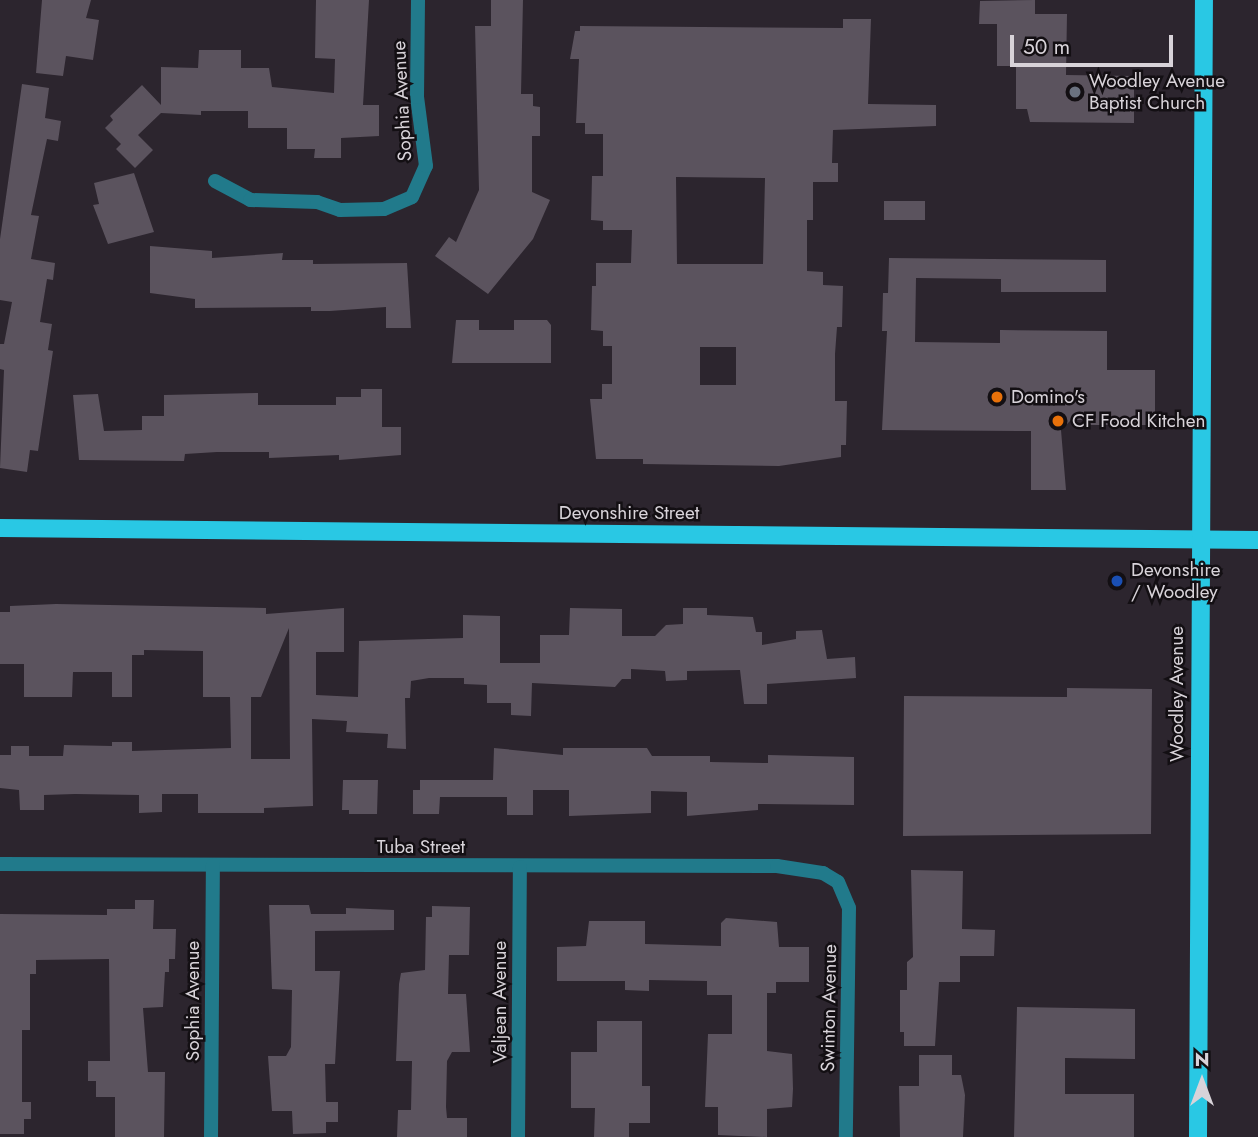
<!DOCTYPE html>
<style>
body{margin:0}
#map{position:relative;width:1258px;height:1137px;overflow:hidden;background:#2c252e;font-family:Jost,sans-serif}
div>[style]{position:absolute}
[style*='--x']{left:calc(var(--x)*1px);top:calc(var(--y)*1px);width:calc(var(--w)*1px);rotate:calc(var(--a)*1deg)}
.building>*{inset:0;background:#5b535e}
.minor>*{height:14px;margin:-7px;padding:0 7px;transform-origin:7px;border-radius:7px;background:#217a8b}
.primary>*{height:18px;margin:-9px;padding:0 9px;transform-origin:9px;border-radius:9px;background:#29c8e4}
.dots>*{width:19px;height:19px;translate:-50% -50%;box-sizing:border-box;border:4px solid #130f13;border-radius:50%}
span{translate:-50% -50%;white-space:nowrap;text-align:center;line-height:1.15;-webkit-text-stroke:5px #130f13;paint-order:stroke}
.poi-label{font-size:19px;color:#d8d3d9}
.left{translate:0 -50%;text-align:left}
.street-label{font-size:19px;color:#d8d3d9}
.north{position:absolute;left:1167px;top:1046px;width:70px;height:70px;-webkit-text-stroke:5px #130f13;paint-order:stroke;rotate:0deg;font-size:19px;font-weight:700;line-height:28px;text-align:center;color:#d8d3d9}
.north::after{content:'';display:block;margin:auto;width:24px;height:32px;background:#d8d3d9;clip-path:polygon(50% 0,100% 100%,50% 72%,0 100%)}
.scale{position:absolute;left:1010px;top:35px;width:163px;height:32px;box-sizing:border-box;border:4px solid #d8d3d9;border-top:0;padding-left:9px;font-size:21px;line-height:24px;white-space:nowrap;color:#d8d3d9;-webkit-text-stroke:5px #130f13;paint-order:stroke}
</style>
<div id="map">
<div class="building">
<div style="clip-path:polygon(42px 0,91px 0,86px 18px,99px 20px,93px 60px,66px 56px,63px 76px,36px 73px)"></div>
<div style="clip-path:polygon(316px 0,369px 0,363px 105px,379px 105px,379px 136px,341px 138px,341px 158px,314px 158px,315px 149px,287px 149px,287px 128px,248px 128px,248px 111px,201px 111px,201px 115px,161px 113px,138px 135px,153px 150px,135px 168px,116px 149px,121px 144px,105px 128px,113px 120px,110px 116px,142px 85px,161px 105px,161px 67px,198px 68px,199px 50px,241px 50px,241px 68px,269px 68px,272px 87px,334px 93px,335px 59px,315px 58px)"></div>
<div style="clip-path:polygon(491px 0,523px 0,521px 94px,533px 94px,533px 106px,540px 107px,540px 136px,532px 136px,532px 192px,550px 200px,533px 239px,488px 294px,435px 256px,449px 237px,456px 242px,479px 190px,475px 26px,491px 26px)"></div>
<div style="clip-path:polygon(1035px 0,1035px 14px,1067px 14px,1066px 75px,1134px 76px,1134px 123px,1030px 122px,1027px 109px,1016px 109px,1016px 66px,997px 66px,997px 24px,979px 24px,980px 1px)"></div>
<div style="clip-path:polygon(evenodd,843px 19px,871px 19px,868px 104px,936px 105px,936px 126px,833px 130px,832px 163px,838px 163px,838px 182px,813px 182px,813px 220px,807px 220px,807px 271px,823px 272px,823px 285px,843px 286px,842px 327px,837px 327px,835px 354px,835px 401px,847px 401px,846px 445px,841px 445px,841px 457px,779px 466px,643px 464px,643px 459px,596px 459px,590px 399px,602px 399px,602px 384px,612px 384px,612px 346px,603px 346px,603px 331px,591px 330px,592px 286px,596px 286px,596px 263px,631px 263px,632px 230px,603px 230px,603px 221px,591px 220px,592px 176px,603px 176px,603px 134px,585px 134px,585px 123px,576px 123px,579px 59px,570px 59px,575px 31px,580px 31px,580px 26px,843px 28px,843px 19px,676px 177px,765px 178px,763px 264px,677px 264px,676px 177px,843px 19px,700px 347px,736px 347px,736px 385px,700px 385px,700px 347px)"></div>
<div style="clip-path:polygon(22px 84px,49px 88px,45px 118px,61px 121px,58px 141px,47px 139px,31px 215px,39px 216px,31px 259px,55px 263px,53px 280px,47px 279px,40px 322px,52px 324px,48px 350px,53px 351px,38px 451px,30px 450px,27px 472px,0 468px,4px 370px,0 369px,0 344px,4px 344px,12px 302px,0 300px,0 239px)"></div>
<div style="clip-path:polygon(134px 173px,154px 232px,108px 244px,93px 205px,99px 204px,94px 183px)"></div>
<div style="clip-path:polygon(884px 201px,925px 201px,925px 220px,884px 220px)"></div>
<div style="clip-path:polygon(150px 246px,212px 251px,212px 258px,283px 253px,282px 260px,313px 260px,313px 264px,407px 263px,411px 328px,386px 328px,386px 307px,330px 311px,311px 311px,311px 307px,195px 308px,195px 299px,150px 293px)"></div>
<div style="clip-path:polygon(889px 258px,1106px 260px,1106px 292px,1001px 292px,1001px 279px,916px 278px,915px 342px,1000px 343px,1000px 330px,1107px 331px,1107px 370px,1155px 370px,1155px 425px,1091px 425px,1086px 420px,1071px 420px,1061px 430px,1066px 490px,1031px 490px,1031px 431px,882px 430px,887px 331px,882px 331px,883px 293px,888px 293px)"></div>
<div style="clip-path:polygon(456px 320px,479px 320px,479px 330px,514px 330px,514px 320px,547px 320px,551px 325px,551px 363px,452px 363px)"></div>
<div style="clip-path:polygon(361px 389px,382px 389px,382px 427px,401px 427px,401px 455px,339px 460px,339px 455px,269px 458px,269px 452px,217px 452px,185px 454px,184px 461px,79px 460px,73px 395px,98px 394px,104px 431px,142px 430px,142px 416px,164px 416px,164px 395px,258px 393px,258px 405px,336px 405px,336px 397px,361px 397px)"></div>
<div style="clip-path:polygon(evenodd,56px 604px,266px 608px,266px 614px,344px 608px,344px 652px,316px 652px,316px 695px,358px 697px,359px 641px,463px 638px,463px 615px,500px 616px,500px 663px,540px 663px,540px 635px,569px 635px,570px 608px,622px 609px,622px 636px,655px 636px,666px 625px,683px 624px,683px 608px,707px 608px,707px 615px,753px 617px,756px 632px,762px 632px,762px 645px,796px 639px,796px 631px,822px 630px,827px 659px,855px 657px,856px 678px,767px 684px,767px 704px,744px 704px,740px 670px,687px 671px,687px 680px,666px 681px,665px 671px,631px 669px,631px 679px,622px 679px,615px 687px,532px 683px,531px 716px,511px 715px,511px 703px,487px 703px,487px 685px,464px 684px,464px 678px,429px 678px,411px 681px,410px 698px,405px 698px,406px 749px,387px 748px,388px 734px,346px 732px,347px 721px,312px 719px,313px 806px,264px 808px,264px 813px,198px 813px,198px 794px,162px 794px,162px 812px,139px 813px,139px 795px,75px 794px,44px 795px,44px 810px,20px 810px,19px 790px,0 788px,0 755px,11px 755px,11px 746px,29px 746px,29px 756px,63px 756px,64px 745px,112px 746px,112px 742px,132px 742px,132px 751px,231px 748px,230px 697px,203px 697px,203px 651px,144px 650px,144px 655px,132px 655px,132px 697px,112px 697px,112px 672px,73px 672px,72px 697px,24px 697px,24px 664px,0 664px,0 612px,10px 612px,10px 606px,56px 604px,289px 628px,290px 759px,251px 759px,251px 697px,261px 697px,289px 628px)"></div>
<div style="clip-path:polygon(1067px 688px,1152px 689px,1151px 834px,903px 836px,904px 696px,1067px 697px)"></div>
<div style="clip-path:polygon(494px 748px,563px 755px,563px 748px,647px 748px,652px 756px,710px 756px,710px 762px,768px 763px,768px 755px,854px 757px,854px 805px,758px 804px,758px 810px,687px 816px,687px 792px,651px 791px,651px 813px,569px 816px,569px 790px,533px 790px,533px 815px,507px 815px,507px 797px,440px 797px,439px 814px,413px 814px,413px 790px,420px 790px,420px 780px,493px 780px)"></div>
<div style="clip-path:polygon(343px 780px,378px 780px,377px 814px,349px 814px,349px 810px,342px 810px)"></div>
<div style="clip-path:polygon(911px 870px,963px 871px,962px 929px,995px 930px,994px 956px,960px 956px,960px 982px,939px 982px,935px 1046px,904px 1046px,904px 1032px,900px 1032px,900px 990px,907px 990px,907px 962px,913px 957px)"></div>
<div style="clip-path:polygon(135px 900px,154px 900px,153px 929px,176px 929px,175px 959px,169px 959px,169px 972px,165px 972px,163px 1007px,143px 1008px,148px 1072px,165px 1072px,164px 1137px,115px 1137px,115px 1097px,96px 1097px,96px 1081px,88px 1081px,88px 1061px,110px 1061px,109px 959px,36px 960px,36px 974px,30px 974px,30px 1030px,22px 1030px,22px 1102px,31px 1102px,31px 1119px,24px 1119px,24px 1134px,0 1134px,0 914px,107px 915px,107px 909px,135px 909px)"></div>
<div style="clip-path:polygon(269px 905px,309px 905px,311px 914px,346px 914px,346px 908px,394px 910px,394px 930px,315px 931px,315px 971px,340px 971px,335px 1064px,325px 1064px,326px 1102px,338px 1102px,338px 1122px,326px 1122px,326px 1133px,293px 1134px,292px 1111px,272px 1111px,268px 1056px,286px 1056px,291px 1047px,292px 990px,272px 989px)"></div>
<div style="clip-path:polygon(432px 906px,470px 907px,469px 955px,449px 955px,448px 994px,466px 994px,470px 1052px,452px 1052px,447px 1061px,446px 1107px,447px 1118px,467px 1118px,467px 1137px,397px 1137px,398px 1110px,411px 1110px,412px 1061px,396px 1061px,399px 984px,401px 973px,425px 970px,426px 917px,432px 917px)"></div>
<div style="clip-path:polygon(726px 918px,777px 922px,779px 947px,809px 947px,809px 982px,776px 982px,776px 993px,767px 993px,767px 1051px,792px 1054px,793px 1089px,792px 1107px,767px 1109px,767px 1137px,718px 1135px,718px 1107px,705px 1107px,708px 1034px,732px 1034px,732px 995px,707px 995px,707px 981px,649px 980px,649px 991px,625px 990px,625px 981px,557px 981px,557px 947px,586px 946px,589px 921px,645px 921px,645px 944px,721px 946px,721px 923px)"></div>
<div style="clip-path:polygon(1017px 1007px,1135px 1009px,1135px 1059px,1065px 1058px,1065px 1094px,1134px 1094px,1134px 1137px,1014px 1137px)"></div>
<div style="clip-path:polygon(597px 1021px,642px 1021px,642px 1086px,650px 1086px,650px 1123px,629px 1123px,629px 1137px,594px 1137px,595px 1108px,571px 1108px,571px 1052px,597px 1052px)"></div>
<div style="clip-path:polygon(919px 1055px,952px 1055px,952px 1075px,961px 1075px,965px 1095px,963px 1137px,900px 1137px,899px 1086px,919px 1086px)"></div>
</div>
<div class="minor">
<div style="--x:215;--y:181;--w:40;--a:28"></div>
<div style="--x:250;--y:200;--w:67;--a:1.7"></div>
<div style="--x:317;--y:202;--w:24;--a:19"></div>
<div style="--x:340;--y:210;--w:44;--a:-1.3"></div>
<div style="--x:384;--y:209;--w:30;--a:-23"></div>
<div style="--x:412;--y:197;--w:34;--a:-66"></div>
<div style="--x:426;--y:166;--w:70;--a:-97.4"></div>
<div style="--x:417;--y:97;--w:97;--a:-89.4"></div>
<div style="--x:0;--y:864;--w:777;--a:0.15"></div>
<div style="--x:777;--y:866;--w:47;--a:8.7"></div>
<div style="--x:823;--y:873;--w:17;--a:31"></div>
<div style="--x:838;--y:882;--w:28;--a:67"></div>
<div style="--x:849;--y:908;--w:229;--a:90.8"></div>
<div style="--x:211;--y:1137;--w:272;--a:-89.6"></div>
<div style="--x:518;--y:1137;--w:270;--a:-89.6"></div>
</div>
<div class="primary">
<div style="--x:0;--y:528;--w:1258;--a:0.55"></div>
<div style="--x:1198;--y:1137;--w:1137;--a:-89.7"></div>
</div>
<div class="dots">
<div style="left:1075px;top:92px;background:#6b7280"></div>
<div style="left:997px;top:397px;background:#e8710a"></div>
<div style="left:1058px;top:421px;background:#e8710a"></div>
<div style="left:1117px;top:581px;background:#1a4fb4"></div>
</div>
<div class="poi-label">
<span class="left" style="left:1089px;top:92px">Woodley Avenue<br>Baptist Church</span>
<span class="left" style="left:1011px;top:397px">Domino's</span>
<span class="left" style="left:1072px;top:421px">CF Food Kitchen</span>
<span class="left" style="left:1131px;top:581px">Devonshire<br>/ Woodley</span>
</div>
<div class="street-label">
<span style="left:402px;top:101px;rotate:-93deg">Sophia Avenue</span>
<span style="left:629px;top:513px">Devonshire Street</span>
<span style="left:1177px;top:694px;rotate:-90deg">Woodley Avenue</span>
<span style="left:421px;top:847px">Tuba Street</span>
<span style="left:193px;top:1001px;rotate:-90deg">Sophia Avenue</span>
<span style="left:500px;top:1002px;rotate:-90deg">Valjean Avenue</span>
<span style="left:829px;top:1008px;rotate:-89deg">Swinton Avenue</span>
</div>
<div class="north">N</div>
<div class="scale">50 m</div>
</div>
